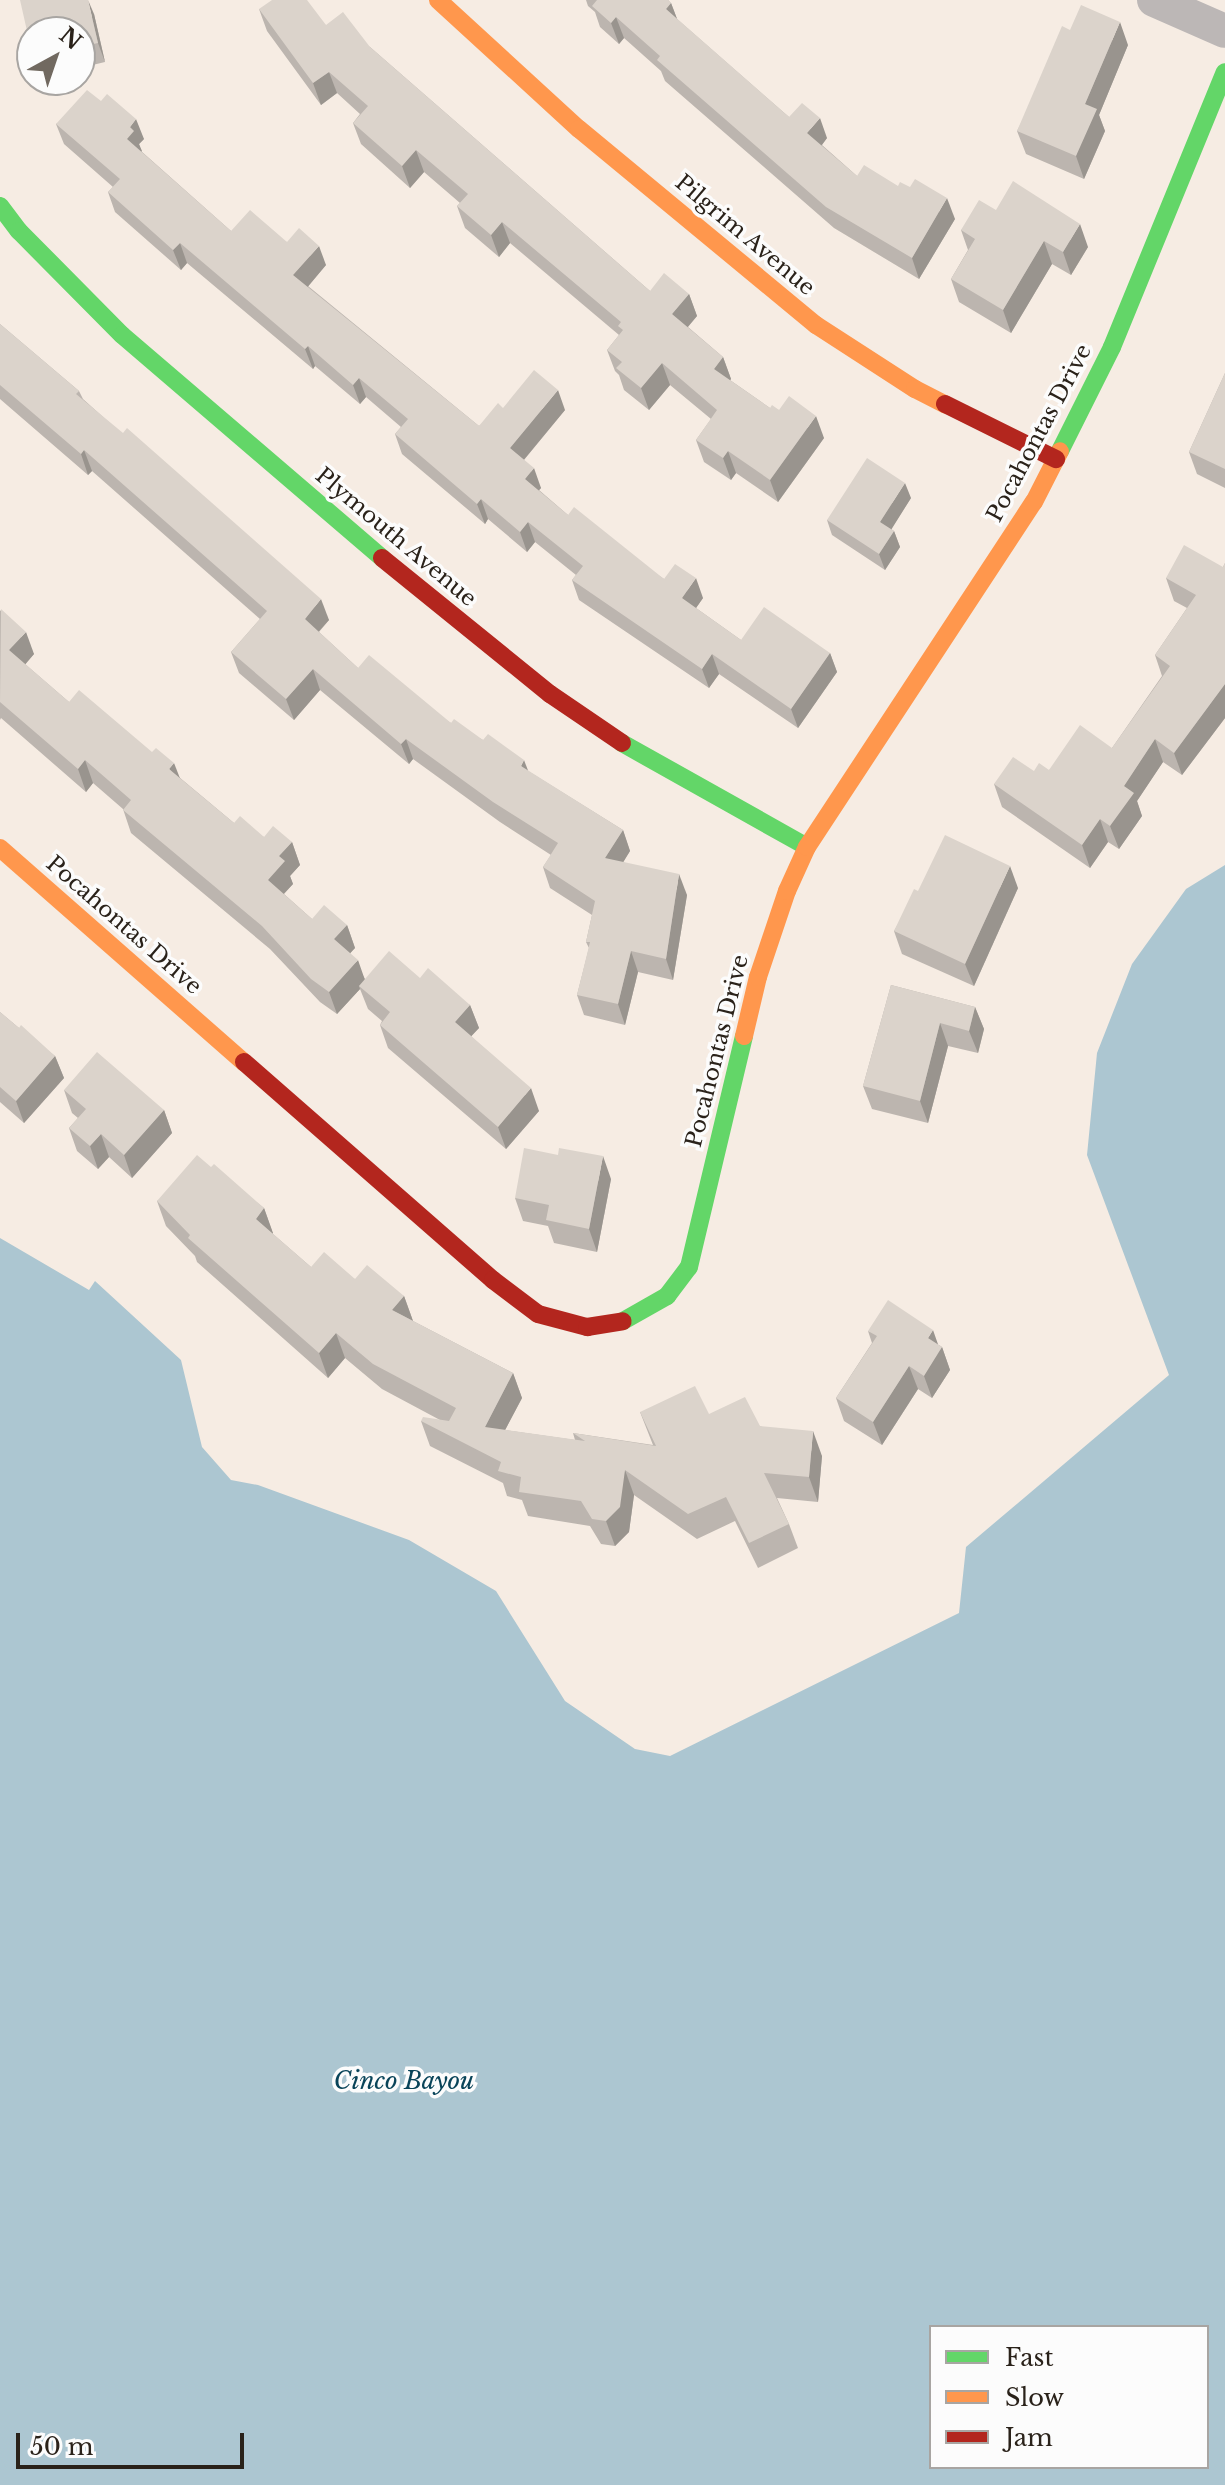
<!DOCTYPE html>
<style>
body{margin:0}
#map{position:relative;width:1225px;height:2485px;overflow:hidden;background:#f6ece3;font-family:"Libre Baskerville",serif}
div>[style]{position:absolute}
[style*='--x']{left:calc(var(--x)*1px);top:calc(var(--y)*1px);width:calc(var(--w)*1px);rotate:calc(var(--a)*1deg)}
.water>*{inset:0;background:#acc6d1}
.street>*{height:34px;margin:-17px;padding:0 17px;transform-origin:17px;border-radius:17px;background:#bcb7b6}
.fast>*{height:18px;margin:-9px;padding:0 9px;transform-origin:9px;border-radius:9px;background:#63d668}
.slow>*{height:18px;margin:-9px;padding:0 9px;transform-origin:9px;border-radius:9px;background:#ff974d}
.jam>*{height:18px;margin:-9px;padding:0 9px;transform-origin:9px;border-radius:9px;background:#b3261e}
.wall>*{inset:0;background:#bcb5af}
.shaded-wall>*{inset:0;background:#99948e}
.building>*{inset:0;background:#dbd3cb}
span{translate:-50% -50%;white-space:nowrap;text-align:center;line-height:1.15;-webkit-text-stroke:7px #fcfcfc;paint-order:stroke}
.street-label{font-size:22px;color:#2a221a}
.water-label{font-size:24px;color:#094459;font-style:italic}
.legend{position:absolute;left:929px;top:2325px;width:280px;height:144px;box-sizing:border-box;background:#fcfcfc;border:2px solid #a8a5a2;margin:0;padding:10px 14px;list-style:none;font-size:24px;color:#2a221a}
.legend li{display:flex;align-items:center;gap:16px;height:40px}
.legend b{width:40px;border:2px solid #a8a5a2}
.north{position:absolute;left:16px;top:16px;width:80px;height:80px;box-sizing:border-box;background:#fcfcfc;border:2px solid #a8a5a2;border-radius:50%;rotate:40deg;font-size:22px;font-weight:700;line-height:32px;text-align:center;color:#2a221a}
.north::after{content:'';display:block;margin:auto;width:28px;height:36px;background:#716960;clip-path:polygon(50% 0,100% 100%,50% 72%,0 100%)}
.scale{position:absolute;left:16px;top:2433px;width:228px;height:36px;box-sizing:border-box;border:4px solid #2a221a;border-top:0;padding-left:10px;font-size:24px;line-height:28px;white-space:nowrap;color:#2a221a;-webkit-text-stroke:6px #fcfcfc;paint-order:stroke}
</style>
<div id="map">
<div class="water">
<div style="clip-path:polygon(evenodd,1225px 865px,1225px 2485px,0 2485px,0 1238px,89px 1290px,95px 1281px,181px 1360px,202px 1447px,231px 1480px,258px 1485px,409px 1540px,496px 1591px,565px 1701px,635px 1749px,670px 1756px,959px 1613px,966px 1547px,1169px 1375px,1087px 1155px,1097px 1053px,1132px 964px,1186px 889px,1225px 865px,931px 2327px,1207px 2327px,1207px 2467px,931px 2467px,931px 2327px)"></div>
</div>
<div class="street">
<div style="--x:1154;--y:0;--w:77;--a:23.6"></div>
</div>
<div class="fast">
<div style="--x:0;--y:206;--w:31;--a:53"></div>
<div style="--x:19;--y:231;--w:146;--a:45.3"></div>
<div style="--x:122;--y:335;--w:343;--a:40.6"></div>
<div style="--x:1060;--y:451;--w:116;--a:-63.4"></div>
<div style="--x:1112;--y:347;--w:297;--a:-67.7"></div>
<div style="--x:622;--y:743;--w:212;--a:29.3"></div>
<div style="--x:623;--y:1321;--w:51;--a:-29.6"></div>
<div style="--x:667;--y:1296;--w:36;--a:-53"></div>
<div style="--x:689;--y:1267;--w:237;--a:-76.6"></div>
</div>
<div class="slow">
<div style="--x:438;--y:0;--w:191;--a:42.5"></div>
<div style="--x:579;--y:129;--w:308;--a:39.6"></div>
<div style="--x:816;--y:325;--w:118;--a:32.9"></div>
<div style="--x:915;--y:389;--w:34;--a:27"></div>
<div style="--x:0;--y:848;--w:325;--a:41.3"></div>
<div style="--x:744;--y:1036;--w:61;--a:-76.7"></div>
<div style="--x:758;--y:977;--w:91;--a:-71.4"></div>
<div style="--x:787;--y:891;--w:48;--a:-65.6"></div>
<div style="--x:807;--y:847;--w:413;--a:-56.7"></div>
<div style="--x:1034;--y:502;--w:57;--a:-63"></div>
</div>
<div class="jam">
<div style="--x:945;--y:404;--w:124;--a:26.4"></div>
<div style="--x:382;--y:558;--w:216;--a:39"></div>
<div style="--x:550;--y:694;--w:87;--a:34.2"></div>
<div style="--x:244;--y:1062;--w:331;--a:41.2"></div>
<div style="--x:493;--y:1280;--w:56;--a:37.1"></div>
<div style="--x:538;--y:1314;--w:51;--a:14.9"></div>
<div style="--x:587;--y:1327;--w:36;--a:-9"></div>
</div>
<div class="wall">
<div style="clip-path:polygon(586px 0,668px 0,671px 3px,677px 19px,789px 117px,827px 138px,822px 145px,857px 176px,955px 219px,919px 279px,834px 228px,665px 81px,661px 71px,624px 38px,619px 44px,600px 27px,595px 12px,588px 6px)"></div>
<div style="clip-path:polygon(259px 9px,326px 25px,370px 47px,650px 291px,689px 294px,697px 316px,688px 327px,723px 357px,731px 379px,730px 380px,770px 408px,779px 410px,824px 438px,778px 502px,736px 473px,731px 480px,704px 462px,696px 440px,711px 419px,670px 385px,649px 410px,624px 390px,619px 375px,615px 371px,607px 350px,619px 335px,510px 243px,499px 257px,465px 228px,457px 206px,460px 203px,424px 172px,410px 188px,361px 144px,353px 123px,360px 114px,337px 93px,321px 105px,267px 31px)"></div>
<div style="clip-path:polygon(94px 14px,105px 62px,80px 68px,80px 32px)"></div>
<div style="clip-path:polygon(1070px 30px,1128px 45px,1099px 115px,1105px 131px,1084px 179px,1026px 154px,1017px 131px)"></div>
<div style="clip-path:polygon(101px 101px,144px 139px,139px 144px,141px 151px,231px 231px,287px 242px,326px 265px,308px 286px,479px 426px,503px 408px,565px 410px,524px 460px,541px 488px,539px 490px,568px 515px,664px 579px,703px 598px,696px 608px,741px 640px,830px 653px,837px 672px,798px 728px,719px 674px,709px 688px,579px 600px,572px 580px,576px 575px,535px 542px,527px 552px,488px 519px,485px 524px,402px 454px,395px 434px,401px 427px,366px 397px,360px 404px,315px 366px,313px 369px,187px 263px,181px 270px,115px 212px,108px 192px,113px 187px,64px 144px,56px 124px)"></div>
<div style="clip-path:polygon(996px 210px,1088px 247px,1071px 275px,1052px 264px,1011px 333px,959px 302px,951px 279px,968px 250px,961px 230px)"></div>
<div style="clip-path:polygon(0 324px,79px 391px,83px 399px,329px 620px,319px 632px,358px 668px,451px 723px,483px 740px,528px 771px,623px 830px,630px 851px,623px 862px,687px 895px,673px 980px,638px 972px,625px 1025px,584px 1015px,577px 995px,589px 948px,586px 942px,592px 915px,550px 888px,543px 867px,551px 855px,500px 822px,413px 759px,409px 764px,320px 690px,294px 720px,239px 673px,231px 652px,260px 619px,92px 471px,88px 475px,0 399px)"></div>
<div style="clip-path:polygon(1225px 373px,1225px 488px,1197px 474px,1189px 452px)"></div>
<div style="clip-path:polygon(911px 498px,891px 529px,894px 531px,900px 547px,885px 570px,832px 535px,827px 520px)"></div>
<div style="clip-path:polygon(1225px 563px,1225px 718px,1182px 775px,1163px 762px,1137px 801px,1142px 816px,1119px 849px,1108px 842px,1090px 868px,1002px 807px,994px 784px,1034px 771px,1049px 770px,1112px 748px,1162px 676px,1155px 655px,1187px 608px,1174px 601px,1166px 578px,1223px 567px)"></div>
<div style="clip-path:polygon(0 610px,34px 654px,25px 664px,69px 702px,179px 777px,234px 823px,264px 837px,292px 842px,300px 865px,290px 876px,293px 884px,284px 894px,312px 919px,347px 925px,355px 948px,350px 953px,365px 979px,420px 978px,470px 1005px,479px 1028px,471px 1036px,539px 1111px,506px 1149px,388px 1048px,380px 1025px,382px 1021px,368px 1009px,360px 989px,337px 1014px,320px 1002px,270px 949px,131px 833px,123px 809px,93px 783px,86px 792px,1px 718px,0 720px)"></div>
<div style="clip-path:polygon(1018px 888px,974px 986px,902px 954px,894px 931px,918px 891px)"></div>
<div style="clip-path:polygon(891px 985px,975px 1007px,984px 1029px,978px 1053px,948px 1046px,928px 1123px,872px 1109px,863px 1086px)"></div>
<div style="clip-path:polygon(0 1012px,19px 1028px,55px 1056px,64px 1078px,24px 1123px,0 1102px)"></div>
<div style="clip-path:polygon(64px 1090px,164px 1110px,172px 1133px,132px 1178px,109px 1157px,98px 1169px,77px 1151px,69px 1128px,78px 1118px,72px 1113px)"></div>
<div style="clip-path:polygon(211px 1167px,264px 1208px,273px 1234px,311px 1267px,355px 1279px,404px 1296px,413px 1321px,513px 1373px,522px 1398px,505px 1430px,575px 1440px,573px 1433px,653px 1445px,640px 1412px,709px 1414px,760px 1426px,822px 1456px,818px 1502px,777px 1498px,789px 1524px,798px 1548px,758px 1568px,735px 1521px,697px 1539px,634px 1495px,629px 1532px,615px 1546px,601px 1544px,590px 1526px,528px 1516px,522px 1500px,507px 1496px,503px 1483px,430px 1446px,421px 1421px,440px 1420px,382px 1389px,345px 1358px,328px 1378px,197px 1262px,195px 1256px,166px 1226px,157px 1201px)"></div>
<div style="clip-path:polygon(611px 1179px,597px 1252px,554px 1243px,548px 1226px,523px 1221px,515px 1198px)"></div>
<div style="clip-path:polygon(868px 1331px,939px 1345px,942px 1347px,950px 1370px,932px 1398px,918px 1389px,882px 1445px,844px 1421px,836px 1398px,872px 1343px)"></div>
</div>
<div class="shaded-wall">
<div style="clip-path:polygon(88px 0,94px 14px,105px 62px,98px 43px)"></div>
<div style="clip-path:polygon(671px 3px,679px 24px,666px 9px)"></div>
<div style="clip-path:polygon(616px 17px,624px 38px,619px 44px,611px 23px)"></div>
<div style="clip-path:polygon(1120px 22px,1128px 45px,1099px 115px,1105px 131px,1084px 179px,1076px 156px,1085px 104px)"></div>
<div style="clip-path:polygon(329px 72px,337px 93px,321px 105px,313px 83px)"></div>
<div style="clip-path:polygon(820px 118px,827px 138px,815px 154px,807px 133px)"></div>
<div style="clip-path:polygon(136px 119px,144px 139px,139px 144px,142px 151px,134px 159px,127px 139px,130px 127px)"></div>
<div style="clip-path:polygon(416px 150px,424px 172px,410px 188px,402px 166px)"></div>
<div style="clip-path:polygon(947px 198px,955px 219px,919px 279px,912px 258px)"></div>
<div style="clip-path:polygon(502px 222px,510px 243px,499px 257px,491px 235px)"></div>
<div style="clip-path:polygon(1080px 224px,1088px 247px,1071px 275px,1063px 252px)"></div>
<div style="clip-path:polygon(1044px 241px,1052px 264px,1011px 333px,1003px 310px)"></div>
<div style="clip-path:polygon(180px 243px,187px 263px,181px 270px,173px 250px)"></div>
<div style="clip-path:polygon(319px 246px,326px 265px,301px 295px,293px 275px)"></div>
<div style="clip-path:polygon(689px 294px,697px 316px,680px 336px,672px 314px)"></div>
<div style="clip-path:polygon(308px 346px,315px 366px,313px 369px,305px 349px)"></div>
<div style="clip-path:polygon(723px 357px,731px 379px,722px 390px,714px 369px)"></div>
<div style="clip-path:polygon(662px 363px,670px 385px,649px 410px,641px 388px)"></div>
<div style="clip-path:polygon(359px 378px,366px 397px,360px 404px,353px 385px)"></div>
<div style="clip-path:polygon(558px 390px,565px 410px,517px 468px,510px 448px)"></div>
<div style="clip-path:polygon(816px 416px,824px 438px,778px 502px,770px 480px)"></div>
<div style="clip-path:polygon(84px 450px,92px 471px,88px 475px,81px 454px)"></div>
<div style="clip-path:polygon(728px 451px,736px 473px,731px 480px,723px 458px)"></div>
<div style="clip-path:polygon(534px 468px,541px 488px,532px 498px,525px 479px)"></div>
<div style="clip-path:polygon(905px 483px,911px 498px,886px 538px,880px 522px)"></div>
<div style="clip-path:polygon(481px 499px,488px 519px,485px 524px,477px 504px)"></div>
<div style="clip-path:polygon(528px 522px,535px 542px,527px 552px,520px 532px)"></div>
<div style="clip-path:polygon(894px 531px,900px 547px,885px 570px,879px 554px)"></div>
<div style="clip-path:polygon(696px 578px,703px 598px,689px 618px,682px 598px)"></div>
<div style="clip-path:polygon(321px 599px,329px 620px,312px 639px,305px 619px)"></div>
<div style="clip-path:polygon(26px 632px,34px 654px,18px 673px,9px 650px)"></div>
<div style="clip-path:polygon(830px 653px,837px 672px,798px 728px,791px 709px)"></div>
<div style="clip-path:polygon(712px 654px,719px 674px,709px 688px,702px 669px)"></div>
<div style="clip-path:polygon(313px 669px,320px 690px,294px 720px,286px 699px)"></div>
<div style="clip-path:polygon(1225px 684px,1225px 718px,1182px 775px,1174px 753px)"></div>
<div style="clip-path:polygon(406px 739px,413px 759px,409px 764px,401px 744px)"></div>
<div style="clip-path:polygon(1155px 739px,1163px 762px,1137px 801px,1142px 816px,1119px 849px,1110px 826px,1124px 786px)"></div>
<div style="clip-path:polygon(85px 760px,93px 783px,86px 792px,78px 769px)"></div>
<div style="clip-path:polygon(524px 760px,532px 781px,521px 766px)"></div>
<div style="clip-path:polygon(174px 763px,183px 786px,169px 769px)"></div>
<div style="clip-path:polygon(1100px 819px,1108px 842px,1090px 868px,1082px 845px)"></div>
<div style="clip-path:polygon(623px 830px,630px 851px,613px 879px,605px 858px)"></div>
<div style="clip-path:polygon(292px 842px,300px 865px,290px 876px,293px 884px,276px 902px,268px 880px,279px 856px)"></div>
<div style="clip-path:polygon(1010px 866px,1018px 888px,974px 986px,965px 964px)"></div>
<div style="clip-path:polygon(679px 874px,687px 895px,673px 980px,666px 959px)"></div>
<div style="clip-path:polygon(347px 925px,355px 948px,342px 962px,334px 939px)"></div>
<div style="clip-path:polygon(631px 951px,638px 972px,625px 1025px,618px 1004px)"></div>
<div style="clip-path:polygon(358px 960px,366px 983px,359px 986px,360px 989px,337px 1014px,329px 992px)"></div>
<div style="clip-path:polygon(470px 1005px,479px 1028px,463px 1045px,455px 1022px)"></div>
<div style="clip-path:polygon(975px 1007px,984px 1029px,978px 1053px,969px 1031px)"></div>
<div style="clip-path:polygon(940px 1023px,948px 1046px,928px 1123px,920px 1101px)"></div>
<div style="clip-path:polygon(55px 1056px,64px 1078px,24px 1123px,16px 1101px)"></div>
<div style="clip-path:polygon(531px 1088px,539px 1111px,506px 1149px,498px 1127px)"></div>
<div style="clip-path:polygon(164px 1110px,172px 1133px,132px 1178px,124px 1155px)"></div>
<div style="clip-path:polygon(101px 1134px,109px 1157px,98px 1169px,90px 1146px)"></div>
<div style="clip-path:polygon(603px 1156px,611px 1179px,597px 1252px,589px 1229px)"></div>
<div style="clip-path:polygon(264px 1208px,273px 1233px,265px 1243px,256px 1219px)"></div>
<div style="clip-path:polygon(404px 1296px,413px 1321px,392px 1310px)"></div>
<div style="clip-path:polygon(933px 1330px,940px 1350px,942px 1347px,950px 1370px,932px 1398px,924px 1376px,928px 1338px)"></div>
<div style="clip-path:polygon(336px 1333px,345px 1358px,328px 1378px,319px 1353px)"></div>
<div style="clip-path:polygon(909px 1366px,918px 1389px,882px 1445px,873px 1422px)"></div>
<div style="clip-path:polygon(513px 1373px,522px 1398px,494px 1451px,485px 1427px)"></div>
<div style="clip-path:polygon(813px 1431px,822px 1456px,818px 1502px,809px 1477px)"></div>
<div style="clip-path:polygon(625px 1470px,634px 1495px,629px 1532px,615px 1546px,606px 1521px)"></div>
</div>
<div class="building">
<div style="clip-path:polygon(20px 0,88px 0,98px 43px,80px 47px,80px 32px,32px 32px,32px 53px)"></div>
<div style="clip-path:polygon(272px 0,307px 0,326px 25px,343px 12px,370px 47px,650px 291px,664px 273px,689px 294px,672px 314px,723px 357px,714px 369px,770px 408px,772px 405px,779px 410px,789px 396px,816px 416px,770px 480px,728px 451px,723px 458px,696px 440px,717px 410px,662px 363px,641px 388px,616px 368px,622px 362px,607px 350px,623px 330px,618px 326px,621px 322px,502px 222px,491px 235px,457px 206px,468px 194px,416px 150px,402px 166px,353px 123px,368px 106px,329px 72px,313px 83px,259px 9px)"></div>
<div style="clip-path:polygon(597px 0,668px 0,671px 3px,666px 9px,789px 117px,802px 103px,820px 118px,807px 133px,857px 176px,864px 165px,898px 186px,900px 182px,910px 187px,915px 179px,947px 198px,912px 258px,826px 207px,657px 60px,660px 56px,616px 17px,611px 23px,592px 6px)"></div>
<div style="clip-path:polygon(1081px 5px,1120px 22px,1085px 104px,1097px 109px,1076px 156px,1017px 131px,1062px 26px,1070px 30px)"></div>
<div style="clip-path:polygon(87px 90px,101px 101px,107px 94px,136px 119px,130px 127px,134px 131px,127px 139px,231px 231px,250px 210px,287px 242px,299px 228px,319px 246px,293px 275px,479px 426px,498px 403px,503px 408px,534px 370px,558px 390px,510px 448px,534px 468px,525px 479px,568px 515px,574px 507px,664px 579px,675px 564px,696px 578px,682px 598px,741px 640px,764px 607px,830px 653px,791px 709px,712px 654px,702px 669px,572px 580px,583px 566px,528px 522px,520px 532px,481px 499px,477px 504px,395px 434px,408px 419px,359px 378px,353px 385px,308px 346px,305px 349px,180px 243px,173px 250px,108px 192px,120px 179px,56px 124px)"></div>
<div style="clip-path:polygon(1013px 181px,1080px 224px,1063px 252px,1044px 241px,1003px 310px,951px 279px,975px 239px,961px 230px,979px 200px,996px 210px)"></div>
<div style="clip-path:polygon(0 324px,79px 391px,76px 394px,123px 433px,127px 428px,321px 599px,305px 619px,358px 668px,369px 655px,451px 723px,454px 719px,483px 740px,488px 734px,524px 760px,521px 766px,623px 830px,605px 858px,679px 874px,666px 959px,631px 951px,618px 1004px,577px 995px,590px 942px,586px 942px,595px 901px,543px 867px,558px 843px,493px 802px,406px 739px,401px 744px,313px 669px,286px 699px,231px 652px,267px 611px,84px 450px,81px 454px,0 385px)"></div>
<div style="clip-path:polygon(1225px 373px,1225px 469px,1189px 452px)"></div>
<div style="clip-path:polygon(867px 458px,905px 483px,880px 522px,894px 531px,879px 554px,827px 520px)"></div>
<div style="clip-path:polygon(1184px 545px,1223px 567px,1225px 563px,1225px 684px,1174px 753px,1155px 739px,1124px 786px,1134px 793px,1110px 826px,1100px 819px,1082px 845px,994px 784px,1013px 757px,1034px 771px,1039px 763px,1049px 770px,1080px 725px,1112px 748px,1170px 666px,1155px 655px,1196px 595px,1166px 578px)"></div>
<div style="clip-path:polygon(1px 609px,26px 632px,9px 650px,69px 702px,79px 690px,152px 752px,156px 748px,174px 763px,169px 769px,234px 823px,240px 816px,264px 837px,273px 826px,292px 842px,279px 856px,285px 861px,268px 880px,312px 919px,324px 905px,347px 925px,334px 939px,358px 960px,329px 992px,311px 979px,262px 926px,123px 810px,131px 800px,85px 760px,78px 769px,0 702px)"></div>
<div style="clip-path:polygon(945px 835px,1010px 866px,965px 964px,894px 931px,914px 889px,918px 891px)"></div>
<div style="clip-path:polygon(389px 951px,420px 978px,428px 968px,470px 1005px,455px 1022px,531px 1088px,498px 1127px,380px 1025px,390px 1012px,359px 986px)"></div>
<div style="clip-path:polygon(891px 985px,975px 1007px,969px 1031px,940px 1023px,920px 1101px,863px 1086px)"></div>
<div style="clip-path:polygon(0 1012px,19px 1028px,21px 1025px,55px 1056px,16px 1101px,0 1087px)"></div>
<div style="clip-path:polygon(97px 1052px,164px 1110px,124px 1155px,101px 1134px,90px 1146px,69px 1128px,86px 1109px,64px 1090px)"></div>
<div style="clip-path:polygon(524px 1148px,558px 1155px,559px 1148px,603px 1156px,589px 1229px,546px 1220px,549px 1205px,515px 1198px)"></div>
<div style="clip-path:polygon(197px 1155px,211px 1167px,214px 1164px,264px 1208px,256px 1219px,311px 1267px,324px 1252px,355px 1279px,367px 1265px,404px 1296px,392px 1310px,513px 1373px,485px 1427px,585px 1441px,573px 1433px,656px 1446px,640px 1412px,695px 1386px,709px 1414px,745px 1397px,760px 1426px,813px 1431px,809px 1477px,764px 1473px,789px 1524px,749px 1543px,726px 1497px,688px 1514px,625px 1470px,620px 1507px,606px 1521px,592px 1519px,581px 1501px,519px 1492px,521px 1477px,498px 1471px,501px 1462px,421px 1421px,423px 1417px,449px 1421px,456px 1408px,373px 1364px,336px 1333px,319px 1353px,188px 1238px,190px 1235px,157px 1201px)"></div>
<div style="clip-path:polygon(888px 1300px,933px 1330px,928px 1338px,942px 1347px,924px 1376px,909px 1366px,873px 1422px,836px 1398px,877px 1336px,868px 1331px)"></div>
</div>
<div class="street-label">
<span style="left:745px;top:235px;rotate:40deg">Pilgrim Avenue</span>
<span style="left:1039px;top:433px;rotate:-62deg">Pocahontas Drive</span>
<span style="left:396px;top:537px;rotate:40deg">Plymouth Avenue</span>
<span style="left:124px;top:925px;rotate:41deg">Pocahontas Drive</span>
<span style="left:717px;top:1051px;rotate:-76deg">Pocahontas Drive</span>
</div>
<div class="water-label">
<span style="left:404px;top:2081px">Cinco Bayou</span>
</div>
<ul class="legend">
<li><b style="height:10px;background:#63d668"></b>Fast</li>
<li><b style="height:10px;background:#ff974d"></b>Slow</li>
<li><b style="height:10px;background:#b3261e"></b>Jam</li>
</ul>
<div class="north">N</div>
<div class="scale">50 m</div>
</div>
